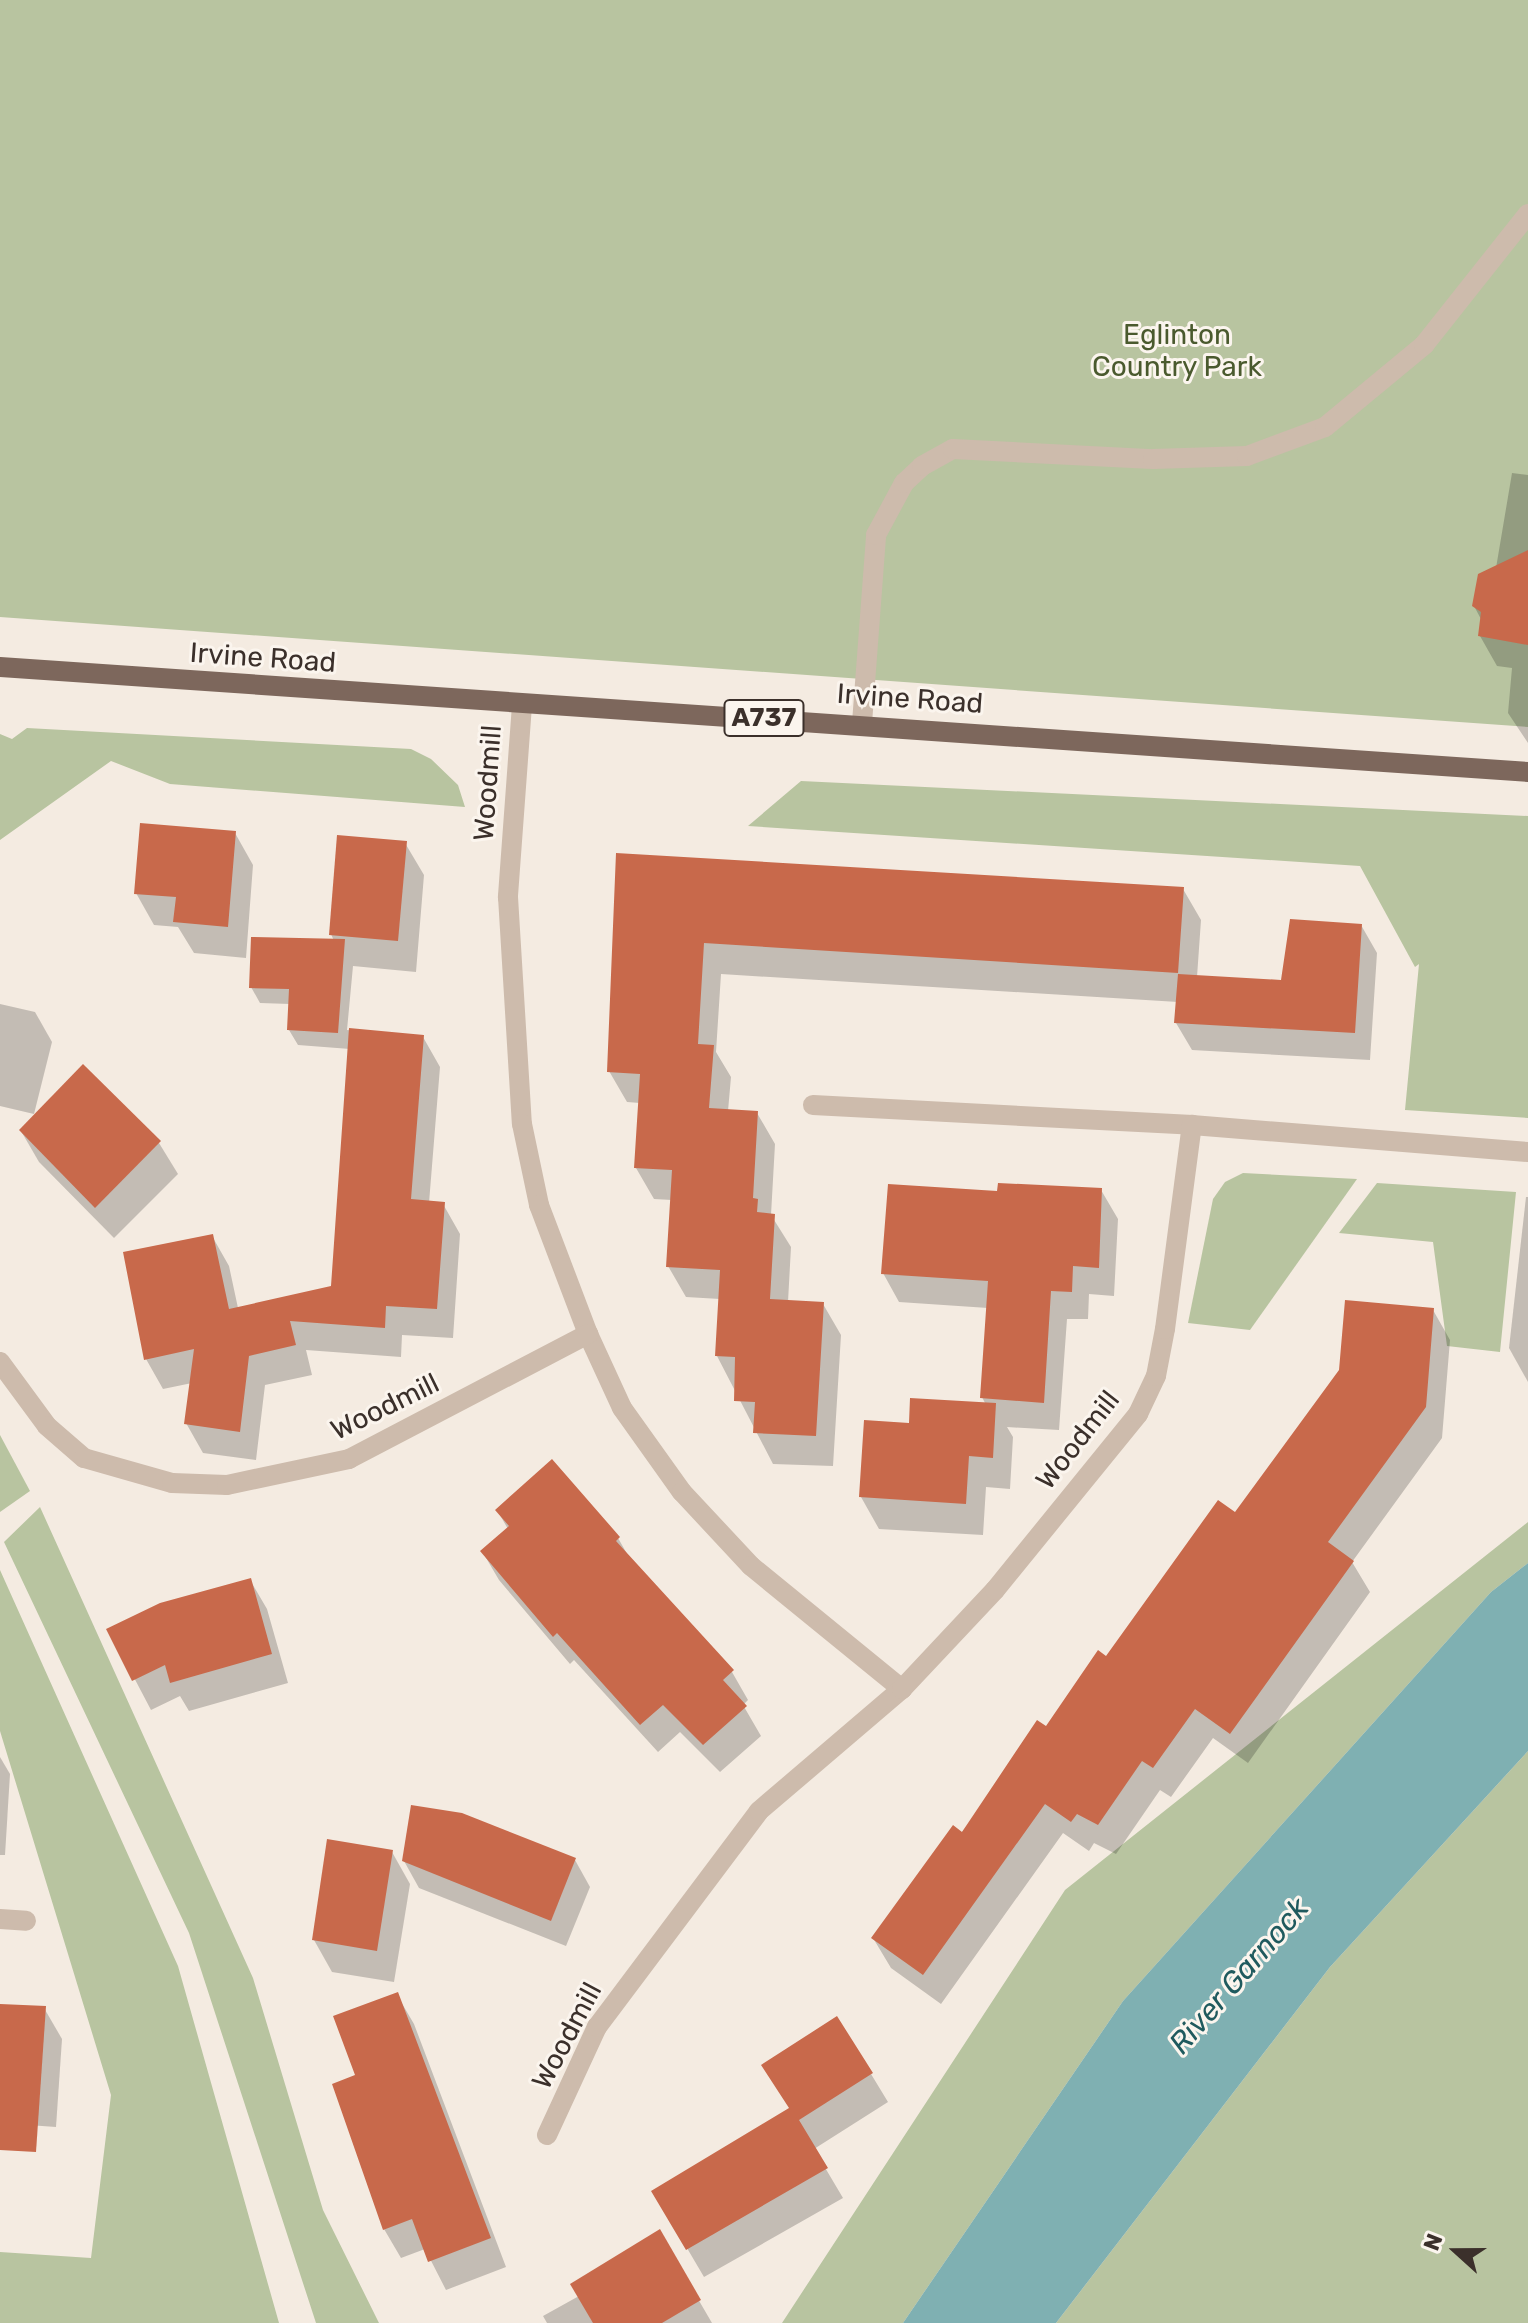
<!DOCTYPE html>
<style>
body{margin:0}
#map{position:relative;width:1528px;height:2323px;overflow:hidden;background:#f4ebe1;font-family:Rubik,sans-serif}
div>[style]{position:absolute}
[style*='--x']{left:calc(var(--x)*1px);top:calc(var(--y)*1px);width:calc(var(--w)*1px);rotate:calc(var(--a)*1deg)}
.green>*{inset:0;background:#b8c4a0}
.water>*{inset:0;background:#7fb0b2}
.shadow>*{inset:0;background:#0003}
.building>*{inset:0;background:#c8694b}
.lane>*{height:20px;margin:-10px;padding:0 10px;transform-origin:10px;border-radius:10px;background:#cdbbac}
.street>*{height:20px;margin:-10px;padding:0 10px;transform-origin:10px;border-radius:10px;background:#cdbbac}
.primary>*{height:20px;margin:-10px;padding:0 10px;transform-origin:10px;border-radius:10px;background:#7d675c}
span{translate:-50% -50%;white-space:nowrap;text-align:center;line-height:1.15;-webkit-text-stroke:6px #fbf5ee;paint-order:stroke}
.shield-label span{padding:2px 6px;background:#fbf5ee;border:2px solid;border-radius:6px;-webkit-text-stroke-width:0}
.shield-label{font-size:26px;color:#3b302b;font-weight:700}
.park-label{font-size:28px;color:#4a5a2e}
.street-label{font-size:28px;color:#3b302b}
.water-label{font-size:30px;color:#1f5a5e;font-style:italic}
.north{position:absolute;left:1416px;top:2211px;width:80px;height:80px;-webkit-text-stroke:6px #fbf5ee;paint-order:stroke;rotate:291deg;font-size:22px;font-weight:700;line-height:32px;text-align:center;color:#3b302b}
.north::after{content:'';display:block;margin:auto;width:28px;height:36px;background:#3b302b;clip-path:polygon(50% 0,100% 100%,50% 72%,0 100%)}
</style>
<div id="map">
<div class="green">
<div style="clip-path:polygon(0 0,1528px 0,1528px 727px,0 617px)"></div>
<div style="clip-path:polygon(27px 728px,411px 749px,431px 759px,458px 785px,465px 807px,170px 784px,111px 761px,0 840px,0 734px,12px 739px)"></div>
<div style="clip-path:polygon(801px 781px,1528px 816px,1528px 1118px,1405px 1110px,1419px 964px,1415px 967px,1360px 866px,748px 826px)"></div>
<div style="clip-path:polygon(1243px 1173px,1357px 1179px,1250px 1330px,1188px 1323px,1213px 1199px,1225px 1182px)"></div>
<div style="clip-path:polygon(1377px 1183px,1516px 1192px,1500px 1352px,1447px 1346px,1433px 1242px,1339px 1233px)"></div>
<div style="clip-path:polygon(0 1435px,30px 1491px,0 1512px)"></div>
<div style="clip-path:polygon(40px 1507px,253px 1978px,323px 2210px,379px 2323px,316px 2323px,189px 1933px,4px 1542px)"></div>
<div style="clip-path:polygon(1528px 1522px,1528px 1563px,1491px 1592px,1123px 2001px,903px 2323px,782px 2323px,1065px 1890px)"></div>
<div style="clip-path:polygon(0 1570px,178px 1966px,279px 2323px,0 2323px,0 2252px,91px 2258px,111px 2095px,0 1731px)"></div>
<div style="clip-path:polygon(1528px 1751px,1528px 2323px,1056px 2323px,1330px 1967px)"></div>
</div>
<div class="water">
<div style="clip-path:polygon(1528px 1563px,1528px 1751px,1330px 1967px,1056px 2323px,903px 2323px,1123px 2001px,1491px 1592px)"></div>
</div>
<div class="shadow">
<div style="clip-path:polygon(1512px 473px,1528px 475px,1528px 743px,1508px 713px,1512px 668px,1497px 666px,1480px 636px,1482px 621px,1474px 606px,1496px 568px)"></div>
<div style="clip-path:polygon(235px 833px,253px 865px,246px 958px,194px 953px,178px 927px,154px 925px,136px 893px)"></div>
<div style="clip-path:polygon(405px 843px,424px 875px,416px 972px,353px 966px,347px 1030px,423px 1037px,440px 1067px,429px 1203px,443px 1204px,460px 1234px,453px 1338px,402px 1335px,401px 1357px,306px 1350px,312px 1375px,265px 1385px,256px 1460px,203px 1453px,186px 1423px,192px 1383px,163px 1389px,146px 1359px,212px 1236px,229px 1266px,238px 1308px,333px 1287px,350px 1049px,298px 1045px,289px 1030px,290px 1004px,260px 1003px,251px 987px,334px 941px,331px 934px)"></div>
<div style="clip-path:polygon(618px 855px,1183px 889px,1201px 920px,1197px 977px,1283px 982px,1361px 925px,1377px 953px,1370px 1060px,1192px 1050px,1176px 1023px,1178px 1002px,721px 974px,716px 1052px,731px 1077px,728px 1111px,757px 1113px,775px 1144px,771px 1215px,791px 1247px,788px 1302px,823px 1304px,841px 1335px,833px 1466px,773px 1464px,717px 1356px,720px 1299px,686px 1297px,668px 1266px,672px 1200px,654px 1199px,636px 1168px,640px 1103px,627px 1102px,609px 1071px)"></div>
<div style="clip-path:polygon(0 1004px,35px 1012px,52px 1042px,34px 1114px,0 1106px)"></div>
<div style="clip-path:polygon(83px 1067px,159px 1143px,178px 1174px,114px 1238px,39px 1162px,21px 1131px)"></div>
<div style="clip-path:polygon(1101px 1190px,1118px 1219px,1114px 1296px,1089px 1294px,1088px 1319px,1067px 1319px,1059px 1430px,1007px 1427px,1013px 1437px,1010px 1489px,986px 1487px,983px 1535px,879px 1529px,861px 1497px,911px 1425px,986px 1405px,982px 1397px,988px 1308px,899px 1302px,883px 1273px,999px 1193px)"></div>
<div style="clip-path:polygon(1526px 1197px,1528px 1197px,1528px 1382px,1509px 1348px)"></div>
<div style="clip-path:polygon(1433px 1310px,1450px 1340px,1442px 1438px,1352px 1562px,1370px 1592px,1248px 1763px,1213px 1738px,1171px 1797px,1160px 1790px,1116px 1854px,1094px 1843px,1089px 1851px,1063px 1833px,941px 2004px,891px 1968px,873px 1938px,1107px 1659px)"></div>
<div style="clip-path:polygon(497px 1510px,618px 1538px,630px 1559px,732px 1672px,748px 1700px,743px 1705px,761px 1736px,720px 1772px,680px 1732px,658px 1752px,574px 1660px,570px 1664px,499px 1580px,482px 1551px,508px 1529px)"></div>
<div style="clip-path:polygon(250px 1580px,267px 1609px,288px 1683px,189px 1711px,180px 1696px,151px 1710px,109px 1630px)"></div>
<div style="clip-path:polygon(0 1757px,10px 1774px,5px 1855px,0 1855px)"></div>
<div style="clip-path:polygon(392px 1852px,410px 1884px,394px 1982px,332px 1972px,314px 1940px)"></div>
<div style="clip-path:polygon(575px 1860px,590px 1887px,566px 1946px,419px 1888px,404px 1861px)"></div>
<div style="clip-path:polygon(397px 1995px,414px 2024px,506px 2267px,446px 2290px,425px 2249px,401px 2258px,384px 2229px,357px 2076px)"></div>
<div style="clip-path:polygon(0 2006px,44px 2008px,62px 2039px,56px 2127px,0 2123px)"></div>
<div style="clip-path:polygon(871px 2074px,888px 2102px,814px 2149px,843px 2198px,704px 2277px,654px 2192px,790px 2110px)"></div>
<div style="clip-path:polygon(659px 2232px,712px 2323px,547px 2323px,543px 2316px,579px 2296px)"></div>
</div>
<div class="building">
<div style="clip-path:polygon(1528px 550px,1528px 645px,1478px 636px,1481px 612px,1472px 606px,1478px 574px)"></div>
<div style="clip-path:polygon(140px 823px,236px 831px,228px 927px,173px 922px,176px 897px,134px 894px)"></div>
<div style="clip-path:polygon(337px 835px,407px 841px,398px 941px,329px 935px)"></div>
<div style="clip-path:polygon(616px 853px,1184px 887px,1178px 973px,704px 943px,698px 1044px,714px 1045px,709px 1108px,758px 1111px,753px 1198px,758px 1199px,757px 1212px,775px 1214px,770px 1299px,824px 1302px,816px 1436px,753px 1433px,755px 1402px,734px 1401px,735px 1357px,715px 1356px,720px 1270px,666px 1267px,672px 1170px,634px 1168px,640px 1074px,607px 1072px)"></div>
<div style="clip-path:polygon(1290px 919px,1362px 924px,1355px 1033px,1174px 1023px,1178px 974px,1281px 980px)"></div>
<div style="clip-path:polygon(251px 937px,345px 939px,338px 1033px,287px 1030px,289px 989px,249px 988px)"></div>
<div style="clip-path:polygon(349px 1028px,424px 1035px,411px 1199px,445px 1202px,437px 1309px,386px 1306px,385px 1328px,290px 1321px,296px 1345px,249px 1356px,240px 1432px,184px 1424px,194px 1349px,144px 1360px,123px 1252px,213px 1234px,229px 1309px,331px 1286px)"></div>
<div style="clip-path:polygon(83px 1064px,161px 1141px,95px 1208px,19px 1130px)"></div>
<div style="clip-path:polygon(998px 1183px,1102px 1188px,1099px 1268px,1073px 1266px,1072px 1292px,1051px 1291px,1044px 1403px,980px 1398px,988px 1281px,881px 1274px,888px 1184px,997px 1191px)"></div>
<div style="clip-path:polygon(1345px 1300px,1434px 1308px,1426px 1407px,1328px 1542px,1354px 1561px,1230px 1734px,1195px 1709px,1153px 1768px,1142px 1761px,1098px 1825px,1077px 1814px,1071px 1822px,1045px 1804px,923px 1975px,871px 1938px,953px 1825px,962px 1832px,1037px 1720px,1046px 1726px,1098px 1650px,1106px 1656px,1218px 1500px,1235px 1512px,1339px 1370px)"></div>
<div style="clip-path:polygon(910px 1398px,996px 1403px,993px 1458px,969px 1456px,966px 1504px,859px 1497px,864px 1420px,909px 1423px)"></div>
<div style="clip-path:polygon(552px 1459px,620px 1537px,616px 1541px,734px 1670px,723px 1680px,747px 1706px,703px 1745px,663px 1705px,640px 1725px,557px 1633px,553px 1637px,480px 1551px,509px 1526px,495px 1510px)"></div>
<div style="clip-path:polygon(251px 1578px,272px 1654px,170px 1683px,165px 1665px,132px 1681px,106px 1629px,160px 1603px)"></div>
<div style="clip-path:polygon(411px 1805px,462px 1813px,576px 1858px,551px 1921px,402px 1861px)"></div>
<div style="clip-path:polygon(327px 1839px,393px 1850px,377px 1951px,312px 1940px)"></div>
<div style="clip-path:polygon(398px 1992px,491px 2238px,428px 2262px,412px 2219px,383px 2230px,332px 2084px,355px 2075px,333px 2016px)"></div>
<div style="clip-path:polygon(0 2004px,46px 2006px,36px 2152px,0 2150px)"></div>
<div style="clip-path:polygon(837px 2016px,873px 2073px,799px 2120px,828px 2168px,686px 2250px,651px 2191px,789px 2108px,761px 2065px)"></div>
<div style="clip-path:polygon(660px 2229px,701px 2300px,662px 2323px,593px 2323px,570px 2284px)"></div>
</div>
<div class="lane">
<div style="--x:862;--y:723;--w:189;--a:-85.7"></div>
<div style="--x:876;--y:535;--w:59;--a:-61.7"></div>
<div style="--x:904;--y:483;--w:25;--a:-43"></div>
<div style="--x:922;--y:466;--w:35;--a:-29"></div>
<div style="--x:953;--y:449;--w:200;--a:2.9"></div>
<div style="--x:1153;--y:459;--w:94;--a:-1.8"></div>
<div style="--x:1247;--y:456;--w:83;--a:-20.4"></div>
<div style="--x:1325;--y:427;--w:129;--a:-39.6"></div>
<div style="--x:1424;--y:345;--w:167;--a:-51.6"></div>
</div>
<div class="street">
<div style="--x:522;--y:705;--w:193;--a:94.2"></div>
<div style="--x:508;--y:897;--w:227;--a:86.5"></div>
<div style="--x:522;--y:1124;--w:83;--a:78.1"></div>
<div style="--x:539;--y:1205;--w:138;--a:69.2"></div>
<div style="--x:588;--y:1334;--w:81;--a:65.3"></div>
<div style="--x:622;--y:1408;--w:103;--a:54.5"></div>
<div style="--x:682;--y:1492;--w:101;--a:47"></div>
<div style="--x:751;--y:1566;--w:195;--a:39.2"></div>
<div style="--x:813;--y:1105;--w:380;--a:3"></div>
<div style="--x:1192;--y:1125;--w:337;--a:4.6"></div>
<div style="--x:0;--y:1362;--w:79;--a:53.7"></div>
<div style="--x:47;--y:1426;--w:49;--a:40.9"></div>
<div style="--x:84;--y:1458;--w:91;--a:15.9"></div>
<div style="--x:172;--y:1483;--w:55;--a:2.1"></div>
<div style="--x:227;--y:1485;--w:125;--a:-12"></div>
<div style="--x:349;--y:1459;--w:270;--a:-27.6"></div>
<div style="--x:0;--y:1919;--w:26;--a:4"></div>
<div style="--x:547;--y:2135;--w:119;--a:-65.2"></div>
<div style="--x:597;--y:2027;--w:270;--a:-53.1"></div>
<div style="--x:759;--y:1811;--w:188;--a:-40.5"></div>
<div style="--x:902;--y:1689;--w:136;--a:-46.8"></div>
<div style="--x:995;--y:1590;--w:227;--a:-50.9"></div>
<div style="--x:1138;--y:1414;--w:42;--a:-64.7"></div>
<div style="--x:1156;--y:1376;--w:48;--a:-79.2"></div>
<div style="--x:1165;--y:1329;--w:206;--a:-82.5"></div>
</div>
<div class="primary">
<div style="--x:0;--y:667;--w:1532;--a:3.93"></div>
</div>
<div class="shield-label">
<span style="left:764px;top:718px">A737</span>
</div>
<div class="park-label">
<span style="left:1177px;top:351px">Eglinton<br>Country Park</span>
</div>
<div class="street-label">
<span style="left:263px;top:658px;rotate:4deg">Irvine Road</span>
<span style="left:910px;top:699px;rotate:4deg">Irvine Road</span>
<span style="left:488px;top:783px;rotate:-86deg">Woodmill</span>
<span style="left:385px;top:1407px;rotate:-26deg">Woodmill</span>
<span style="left:1078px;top:1440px;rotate:-52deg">Woodmill</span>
<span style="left:567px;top:2036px;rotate:-62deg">Woodmill</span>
</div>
<div class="water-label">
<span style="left:1239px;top:1976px;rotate:-49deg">River Garnock</span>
</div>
<div class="north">N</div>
</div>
